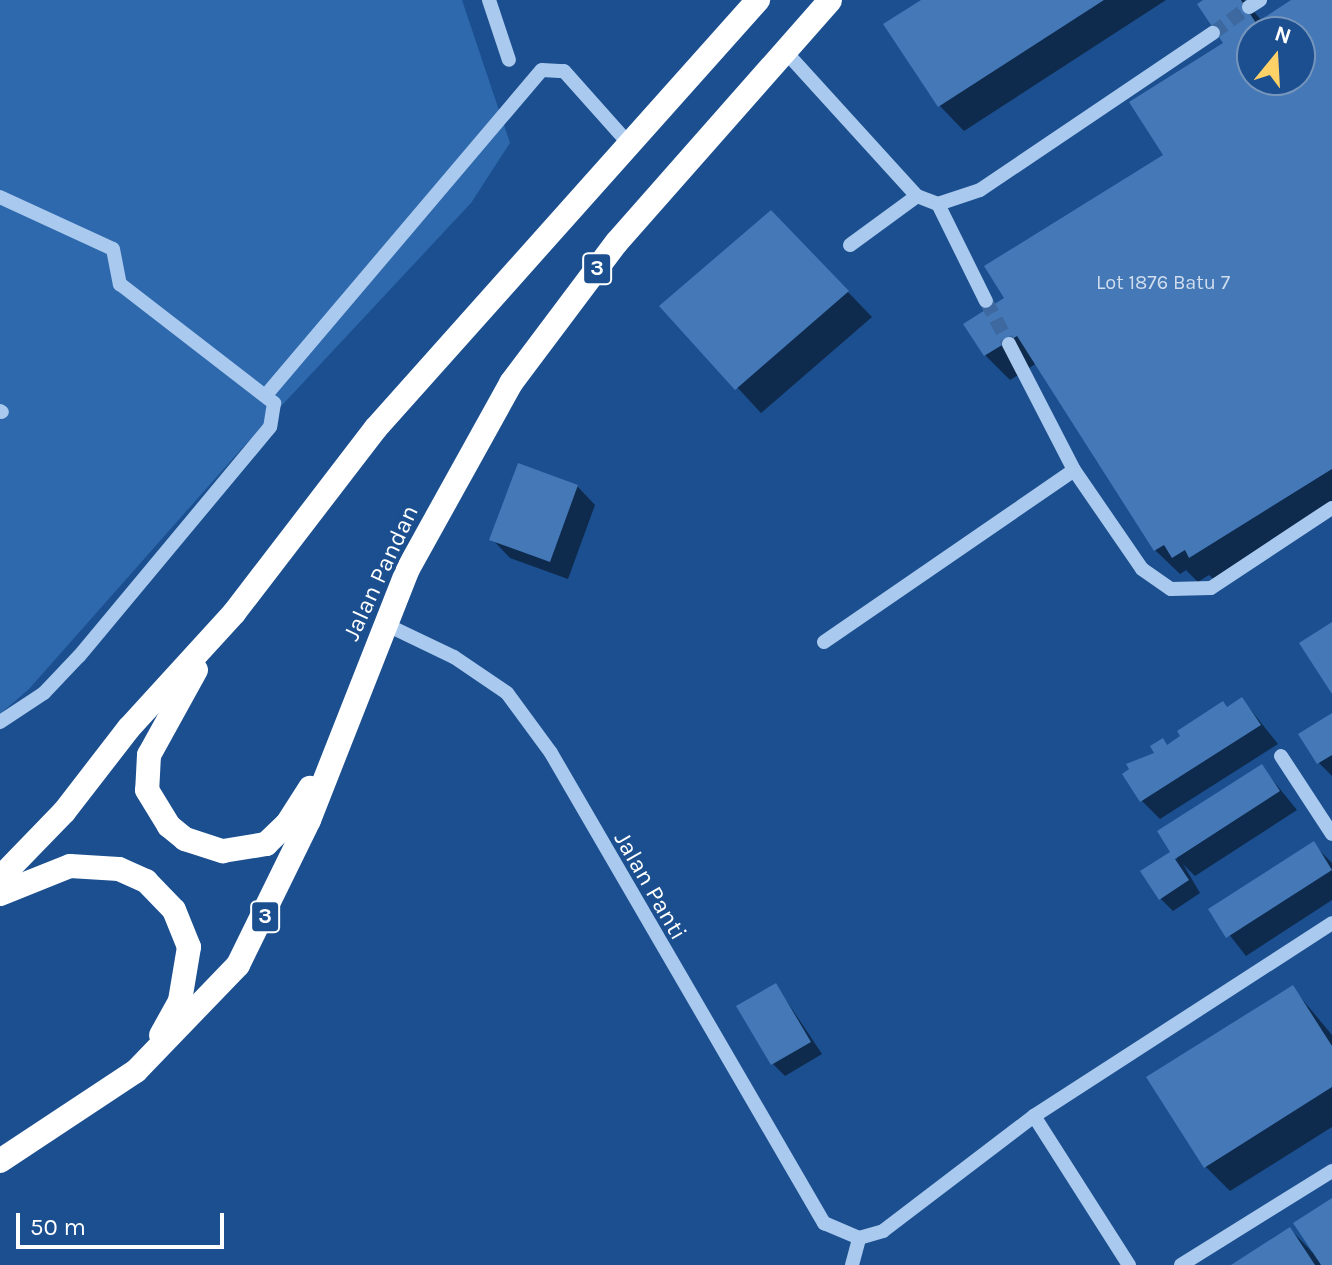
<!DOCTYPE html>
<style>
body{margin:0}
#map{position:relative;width:1332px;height:1265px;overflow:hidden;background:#1b4f8f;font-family:Karla,sans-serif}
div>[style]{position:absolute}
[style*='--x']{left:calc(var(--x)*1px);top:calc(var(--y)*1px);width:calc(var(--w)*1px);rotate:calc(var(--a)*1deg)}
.green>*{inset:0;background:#2e69ad}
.shadow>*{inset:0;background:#0007}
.building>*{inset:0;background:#4478b7}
.minor-tunnel>*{height:14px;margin-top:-7px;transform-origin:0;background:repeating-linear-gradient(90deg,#3d69a0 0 14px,transparent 0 21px)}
.minor>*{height:14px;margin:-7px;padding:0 7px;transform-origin:7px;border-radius:7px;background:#a9c9ee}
.highway>*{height:24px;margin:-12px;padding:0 12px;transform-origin:12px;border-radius:12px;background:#fff}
span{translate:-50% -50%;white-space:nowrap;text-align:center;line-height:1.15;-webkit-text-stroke:8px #1b4f8f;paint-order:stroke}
.number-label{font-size:20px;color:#d0dded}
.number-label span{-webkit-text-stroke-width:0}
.shield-label span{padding:2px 6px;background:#1b4f8f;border:2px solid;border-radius:6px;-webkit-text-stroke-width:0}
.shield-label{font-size:22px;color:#fff;font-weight:700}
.street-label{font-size:24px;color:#fff}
.north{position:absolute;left:1236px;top:16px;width:80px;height:80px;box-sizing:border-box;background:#1b4f8f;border:2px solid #7695bc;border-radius:50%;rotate:18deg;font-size:22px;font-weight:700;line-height:32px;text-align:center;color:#fff}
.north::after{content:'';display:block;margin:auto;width:28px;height:36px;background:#ffd166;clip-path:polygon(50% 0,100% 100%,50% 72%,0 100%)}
.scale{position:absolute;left:16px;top:1213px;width:208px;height:36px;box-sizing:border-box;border:4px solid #fff;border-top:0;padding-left:10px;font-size:24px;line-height:28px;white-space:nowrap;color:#fff;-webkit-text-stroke:6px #1b4f8f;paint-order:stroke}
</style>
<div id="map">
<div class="green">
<div style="clip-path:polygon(0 0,462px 0,510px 143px,471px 203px,244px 446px,29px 689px,0 714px)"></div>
</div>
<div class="shadow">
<div style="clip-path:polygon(925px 0,1166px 0,964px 131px,940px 106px,886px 25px)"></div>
<div style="clip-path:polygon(evenodd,1207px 0,1244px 0,1262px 21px,1295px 0,1332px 0,1332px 508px,1216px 581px,1209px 575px,1198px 582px,1186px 570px,1180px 574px,1155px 550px,1037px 363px,1010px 380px,985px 355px,1007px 299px,1165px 155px,1225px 44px,1207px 0,1252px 32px,1300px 32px,1300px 80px,1252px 80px,1252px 32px)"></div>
<div style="clip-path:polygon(795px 237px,872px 317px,761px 413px,662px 306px)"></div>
<div style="clip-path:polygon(577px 486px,595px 505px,568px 579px,510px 558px,492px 539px)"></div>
<div style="clip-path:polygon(1242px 699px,1278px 744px,1160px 819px,1142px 801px)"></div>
<div style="clip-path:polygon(1332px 715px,1332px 776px,1319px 763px)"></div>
<div style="clip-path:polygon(1262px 767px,1297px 810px,1195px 876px,1183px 864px,1200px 893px,1173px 911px,1161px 899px,1170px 854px,1178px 860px,1160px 832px)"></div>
<div style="clip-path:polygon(1313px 844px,1332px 863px,1332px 900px,1246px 956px,1210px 910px)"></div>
<div style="clip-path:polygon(776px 985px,822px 1054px,785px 1076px,773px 1064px)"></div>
<div style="clip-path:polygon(1292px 987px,1332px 1035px,1332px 1127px,1230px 1191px,1205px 1166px)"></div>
<div style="clip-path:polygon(1332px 1200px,1332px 1265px,1234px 1265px,1290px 1229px,1312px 1252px)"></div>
</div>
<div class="building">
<div style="clip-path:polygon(921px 0,1104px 0,938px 107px,883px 24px)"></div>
<div style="clip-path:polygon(evenodd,1203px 0,1241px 0,1256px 23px,1291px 0,1332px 0,1332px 469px,1189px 558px,1185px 550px,1172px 558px,1164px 545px,1154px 551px,1017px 336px,984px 356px,963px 324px,1004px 298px,984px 266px,1163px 155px,1129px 102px,1223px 43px,1197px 4px,1203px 0,1252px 32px,1300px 32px,1300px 80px,1252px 80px,1252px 32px)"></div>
<div style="clip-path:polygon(771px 210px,849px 291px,735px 390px,659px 306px)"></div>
<div style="clip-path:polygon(518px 463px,578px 485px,550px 562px,489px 540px)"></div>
<div style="clip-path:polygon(1332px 622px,1332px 694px,1299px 643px)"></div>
<div style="clip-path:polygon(1242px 697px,1261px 725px,1140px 802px,1122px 774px,1129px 769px,1126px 764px,1154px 753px,1150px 746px,1163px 738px,1167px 745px,1180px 736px,1177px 731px,1223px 701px,1227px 707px)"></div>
<div style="clip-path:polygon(1332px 713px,1332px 755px,1317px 764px,1298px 734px)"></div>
<div style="clip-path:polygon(1262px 764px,1280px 791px,1175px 859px,1189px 880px,1159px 900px,1140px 871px,1170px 852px,1157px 831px)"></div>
<div style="clip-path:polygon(1314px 841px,1332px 870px,1226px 938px,1208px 909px)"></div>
<div style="clip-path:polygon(776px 983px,811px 1042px,771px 1065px,736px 1006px)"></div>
<div style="clip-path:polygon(1293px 985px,1332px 1046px,1332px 1087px,1204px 1168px,1146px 1077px)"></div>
<div style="clip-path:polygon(1332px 1198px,1332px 1265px,1321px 1265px,1293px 1223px)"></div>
<div style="clip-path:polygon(1290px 1227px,1315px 1265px,1231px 1265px)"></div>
</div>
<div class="minor-tunnel">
<div style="--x:1213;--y:33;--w:44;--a:-35.8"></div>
<div style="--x:986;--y:301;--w:49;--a:61.9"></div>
</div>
<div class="minor">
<div style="--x:489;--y:0;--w:63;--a:71.6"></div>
<div style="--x:1249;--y:7;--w:13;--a:-32"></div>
<div style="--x:784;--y:50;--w:197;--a:47.7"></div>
<div style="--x:917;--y:196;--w:22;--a:21"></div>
<div style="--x:938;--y:204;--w:44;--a:-18.4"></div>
<div style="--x:980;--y:190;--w:281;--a:-34"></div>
<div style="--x:0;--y:197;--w:124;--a:24.7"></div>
<div style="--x:113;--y:249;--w:36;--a:79"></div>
<div style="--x:120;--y:284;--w:195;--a:37.7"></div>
<div style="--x:274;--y:403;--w:24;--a:99"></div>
<div style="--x:270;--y:427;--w:298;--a:129.8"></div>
<div style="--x:79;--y:656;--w:51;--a:133.4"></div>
<div style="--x:44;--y:693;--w:53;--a:146.6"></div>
<div style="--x:938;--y:204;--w:108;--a:63.7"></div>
<div style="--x:850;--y:245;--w:83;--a:-36.2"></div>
<div style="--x:1009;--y:344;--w:142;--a:62.7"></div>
<div style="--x:1074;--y:470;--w:120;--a:55.5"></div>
<div style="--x:1142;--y:569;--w:35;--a:35"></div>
<div style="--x:1171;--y:589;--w:40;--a:-1.4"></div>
<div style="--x:1211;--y:588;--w:145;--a:-33.5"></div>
<div style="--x:266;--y:395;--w:426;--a:-49.7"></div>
<div style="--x:542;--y:70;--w:22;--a:3"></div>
<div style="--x:564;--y:71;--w:98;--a:48.3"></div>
<div style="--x:0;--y:411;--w:2;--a:27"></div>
<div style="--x:385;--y:624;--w:76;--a:25.6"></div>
<div style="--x:454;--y:657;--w:64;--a:34.2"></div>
<div style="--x:507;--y:693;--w:74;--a:53.7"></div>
<div style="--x:551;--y:753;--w:544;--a:59.85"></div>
<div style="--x:824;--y:1223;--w:38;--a:23"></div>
<div style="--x:859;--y:1238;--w:25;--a:-16"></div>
<div style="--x:883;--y:1231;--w:190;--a:-37.3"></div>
<div style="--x:1034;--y:1116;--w:355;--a:-32.9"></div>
<div style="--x:824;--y:642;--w:303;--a:-34.5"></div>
<div style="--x:1281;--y:756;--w:93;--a:56.8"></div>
<div style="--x:1034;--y:1116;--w:177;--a:57.5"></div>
<div style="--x:852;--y:1265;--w:28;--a:-75"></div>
<div style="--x:1181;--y:1265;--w:178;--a:-31.9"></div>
</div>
<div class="highway">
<div style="--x:196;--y:670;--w:97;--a:118.9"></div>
<div style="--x:149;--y:755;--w:35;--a:93"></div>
<div style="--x:147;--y:790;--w:42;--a:58.6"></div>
<div style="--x:169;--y:826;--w:21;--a:39"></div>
<div style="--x:185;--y:839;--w:40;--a:18"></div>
<div style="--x:223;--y:851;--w:44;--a:-9.2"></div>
<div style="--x:266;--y:844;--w:29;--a:-44"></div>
<div style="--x:287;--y:824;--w:43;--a:-57.4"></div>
<div style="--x:0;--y:878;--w:92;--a:-45.9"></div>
<div style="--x:64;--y:812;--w:106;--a:-52.3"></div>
<div style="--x:129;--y:728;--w:156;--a:-47.6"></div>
<div style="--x:234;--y:613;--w:233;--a:-52.5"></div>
<div style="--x:376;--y:428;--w:574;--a:-48.25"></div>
<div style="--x:0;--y:894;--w:75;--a:-21.8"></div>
<div style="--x:70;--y:866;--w:49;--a:3.5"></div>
<div style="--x:119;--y:869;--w:30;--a:24"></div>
<div style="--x:146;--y:881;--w:40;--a:46"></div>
<div style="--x:174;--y:910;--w:40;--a:68"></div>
<div style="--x:189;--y:947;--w:55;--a:99.5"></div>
<div style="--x:180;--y:1001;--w:39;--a:119"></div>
<div style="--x:0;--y:1161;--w:163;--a:-33.5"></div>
<div style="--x:136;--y:1071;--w:147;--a:-46.1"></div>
<div style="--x:238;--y:965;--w:161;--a:-63.9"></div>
<div style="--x:309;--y:820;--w:270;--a:-68.5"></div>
<div style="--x:408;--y:569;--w:213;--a:-61"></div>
<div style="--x:511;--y:383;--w:176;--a:-53.1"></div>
<div style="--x:617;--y:242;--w:322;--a:-48.6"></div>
</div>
<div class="number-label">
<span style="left:1163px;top:282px">Lot 1876 Batu 7</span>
</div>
<div class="shield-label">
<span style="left:597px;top:269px">3</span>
<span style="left:265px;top:917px">3</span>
</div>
<div class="street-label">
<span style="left:381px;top:573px;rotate:-65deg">Jalan Pandan</span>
<span style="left:650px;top:886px;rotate:60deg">Jalan Panti</span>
</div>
<div class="north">N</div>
<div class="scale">50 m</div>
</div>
